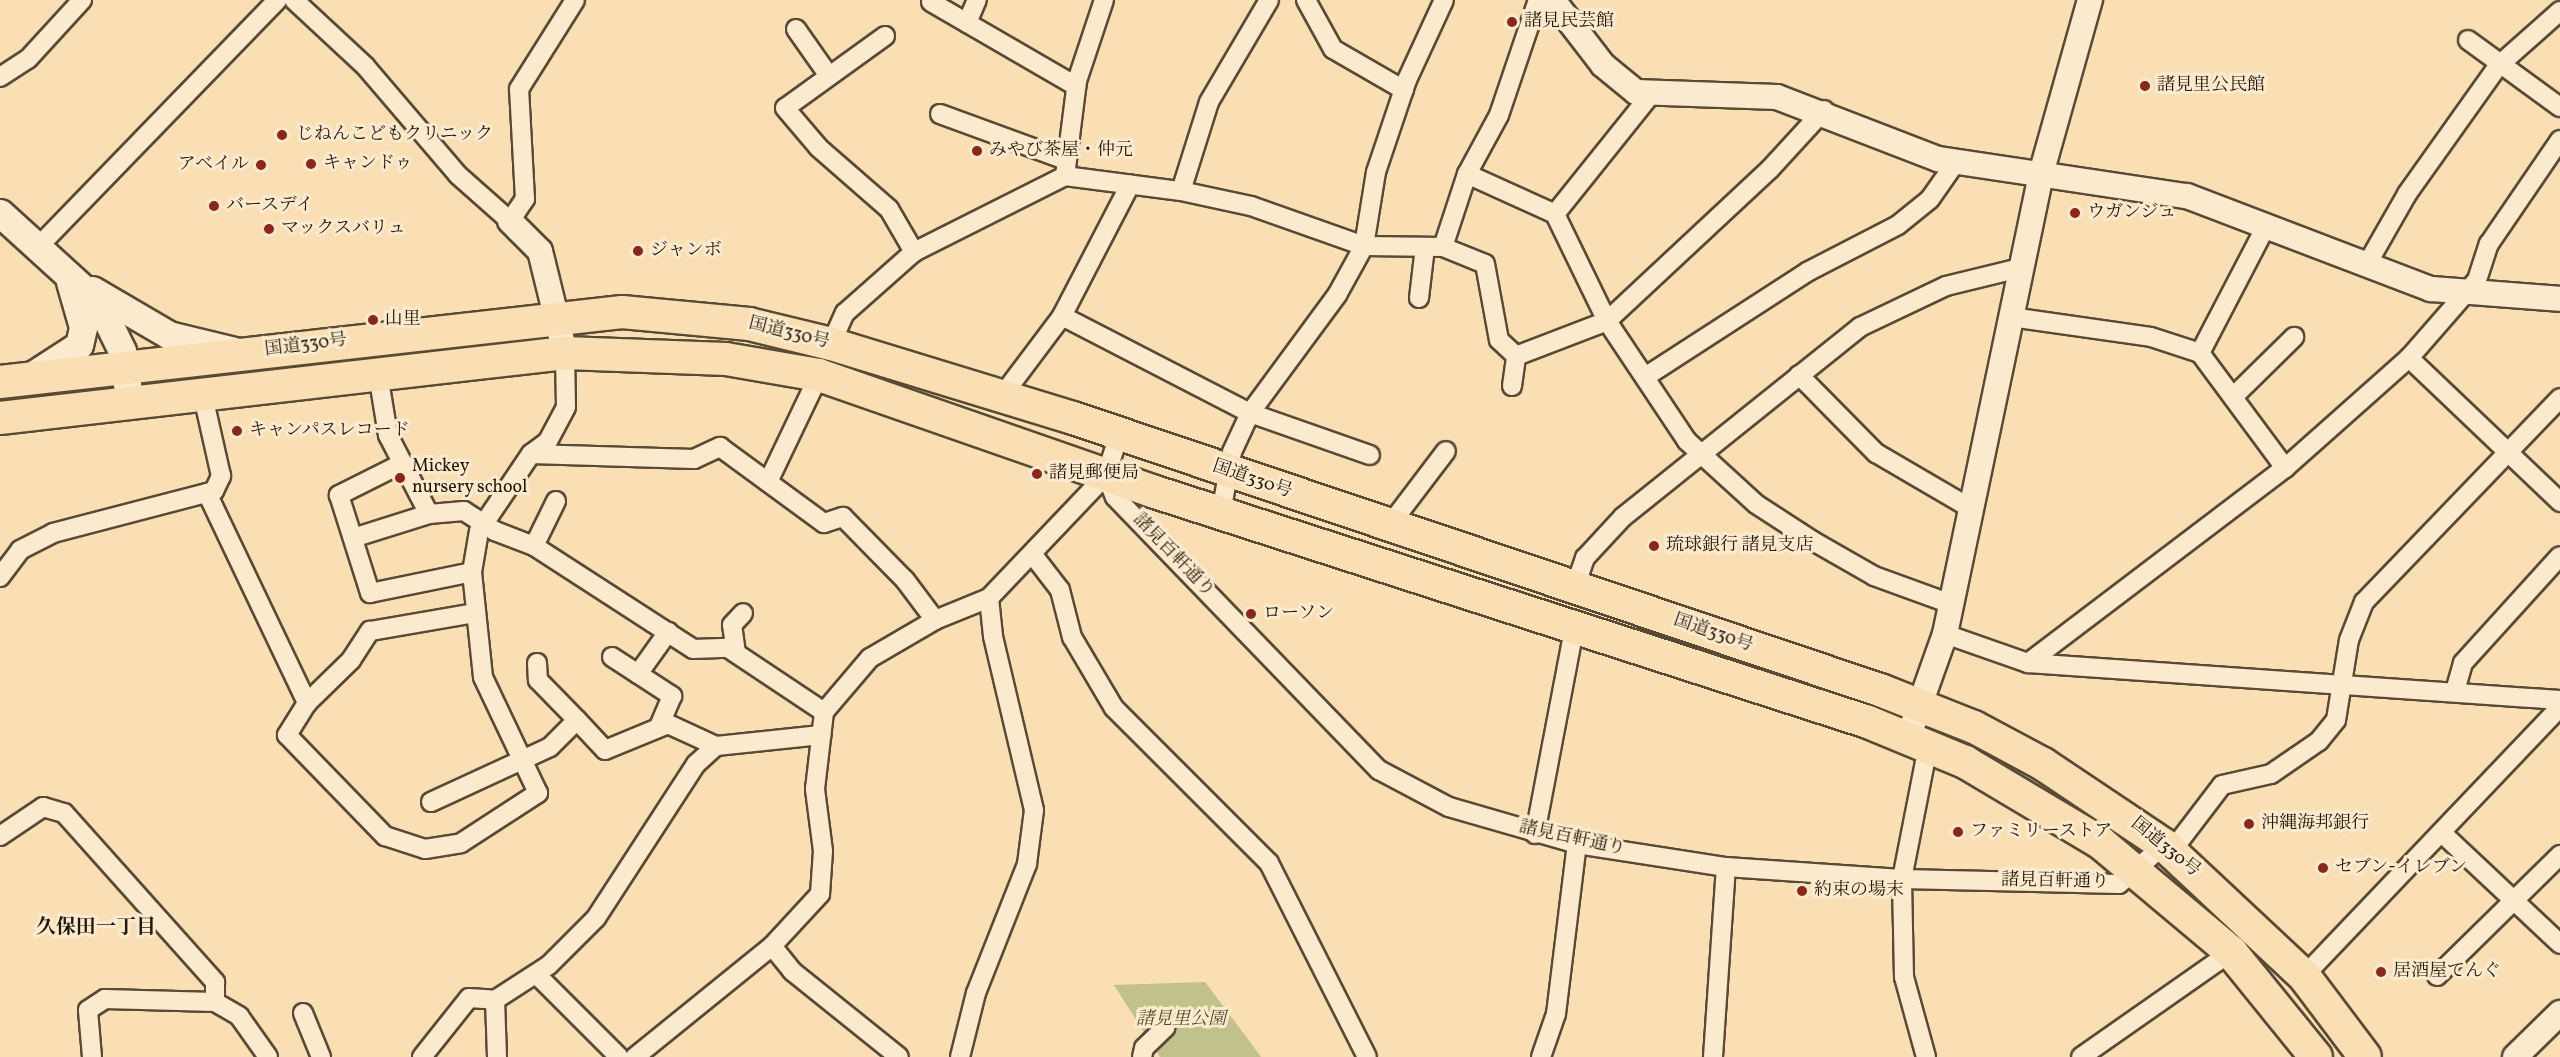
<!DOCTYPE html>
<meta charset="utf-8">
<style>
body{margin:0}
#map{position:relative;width:2560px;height:1057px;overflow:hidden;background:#f9dfb3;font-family:Vollkorn,"Noto Serif JP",serif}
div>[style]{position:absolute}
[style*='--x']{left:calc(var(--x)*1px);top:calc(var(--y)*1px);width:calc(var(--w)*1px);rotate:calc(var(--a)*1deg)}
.green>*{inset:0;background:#c0c18b}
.roads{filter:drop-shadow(2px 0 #584a34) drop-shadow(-2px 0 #584a34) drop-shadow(0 2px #584a34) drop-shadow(0 -2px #584a34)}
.minor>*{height:18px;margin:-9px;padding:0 9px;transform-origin:9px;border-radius:9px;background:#fbeace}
.tertiary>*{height:24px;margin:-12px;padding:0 12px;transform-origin:12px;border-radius:12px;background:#fbeace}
.secondary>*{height:27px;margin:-13.5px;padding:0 13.5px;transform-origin:13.5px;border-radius:13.5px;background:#fbeace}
.trunk>*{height:32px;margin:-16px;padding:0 16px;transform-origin:16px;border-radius:16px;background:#f9dfb3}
.dots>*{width:16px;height:16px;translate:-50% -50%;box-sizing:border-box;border:3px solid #fbeace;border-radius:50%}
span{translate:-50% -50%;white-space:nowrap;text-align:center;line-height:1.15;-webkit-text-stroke:6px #fbeace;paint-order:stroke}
.poi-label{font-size:18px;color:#23190a}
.left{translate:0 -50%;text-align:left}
.right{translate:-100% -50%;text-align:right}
.street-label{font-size:18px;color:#23190a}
.park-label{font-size:18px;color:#524b31;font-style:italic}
.neighbourhood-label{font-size:20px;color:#23190a;font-weight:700}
</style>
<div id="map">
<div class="green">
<div style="clip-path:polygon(1205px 982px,1250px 1042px,1261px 1057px,1160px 1057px,1114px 985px)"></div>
</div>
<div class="roads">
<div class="minor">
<div style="--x:294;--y:0;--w:97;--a:42.9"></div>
<div style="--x:365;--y:66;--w:143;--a:49.5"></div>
<div style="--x:458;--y:175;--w:69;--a:41.5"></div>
<div style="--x:510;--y:221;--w:27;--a:-56"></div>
<div style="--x:525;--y:199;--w:110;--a:-93.1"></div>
<div style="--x:519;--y:89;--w:105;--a:-57.8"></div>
<div style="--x:1306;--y:0;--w:56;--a:61.1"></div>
<div style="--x:1333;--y:49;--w:82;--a:30"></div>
<div style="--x:931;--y:2;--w:168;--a:30.1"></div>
<div style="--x:967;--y:23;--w:25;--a:-67"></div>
<div style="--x:796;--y:29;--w:57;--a:54.9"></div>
<div style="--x:885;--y:36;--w:123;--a:144.2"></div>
<div style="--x:785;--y:108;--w:52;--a:49.6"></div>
<div style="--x:819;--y:148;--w:93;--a:41.1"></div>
<div style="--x:889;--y:209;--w:50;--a:59.8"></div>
<div style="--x:2468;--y:40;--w:114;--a:36.1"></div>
<div style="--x:0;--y:77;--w:33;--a:-33"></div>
<div style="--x:28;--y:59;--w:80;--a:-47.5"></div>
<div style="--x:940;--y:114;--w:134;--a:20.1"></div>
<div style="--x:1467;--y:174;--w:97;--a:24.4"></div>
<div style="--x:1555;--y:214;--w:154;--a:-51.3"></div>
<div style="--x:1065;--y:176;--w:117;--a:7.4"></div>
<div style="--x:1181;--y:191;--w:72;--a:12.1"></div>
<div style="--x:1251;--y:206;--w:120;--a:19.5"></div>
<div style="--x:1364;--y:246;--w:79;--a:0.7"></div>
<div style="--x:1443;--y:247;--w:45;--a:22"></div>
<div style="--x:1485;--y:264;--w:77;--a:79.6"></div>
<div style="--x:1499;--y:340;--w:23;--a:43"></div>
<div style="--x:1516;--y:356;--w:97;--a:-21"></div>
<div style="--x:1607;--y:321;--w:223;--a:-43"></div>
<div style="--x:1770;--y:169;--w:80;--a:-47.5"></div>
<div style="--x:1181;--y:191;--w:93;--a:-72.5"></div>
<div style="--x:1209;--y:102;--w:118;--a:-59.5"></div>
<div style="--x:1555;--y:214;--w:119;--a:64.1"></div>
<div style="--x:1607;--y:321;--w:144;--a:56.3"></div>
<div style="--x:1687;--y:441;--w:93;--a:42.4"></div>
<div style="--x:1756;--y:504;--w:68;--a:33"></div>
<div style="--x:1813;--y:541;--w:70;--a:29.8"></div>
<div style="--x:1874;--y:576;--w:82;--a:20"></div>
<div style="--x:38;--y:247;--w:344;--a:-45.9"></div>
<div style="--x:1443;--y:247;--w:77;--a:-71.8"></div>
<div style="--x:1467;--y:174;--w:67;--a:-61.5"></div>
<div style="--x:1499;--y:115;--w:121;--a:-71.3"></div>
<div style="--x:2366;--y:266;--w:83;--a:-60.3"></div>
<div style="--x:2407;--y:194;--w:157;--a:-54.6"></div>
<div style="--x:2498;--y:66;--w:83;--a:-41.6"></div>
<div style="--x:1419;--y:298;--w:51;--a:-83.3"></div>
<div style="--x:1062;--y:316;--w:212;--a:27.3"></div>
<div style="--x:1250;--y:413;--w:127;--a:19.3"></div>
<div style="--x:2011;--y:317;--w:141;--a:8.1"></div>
<div style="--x:2151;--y:337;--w:52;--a:18.1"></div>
<div style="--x:2200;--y:353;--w:143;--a:53.5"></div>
<div style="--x:831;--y:344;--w:34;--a:-66"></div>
<div style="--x:845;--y:313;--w:92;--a:-41.5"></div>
<div style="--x:914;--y:252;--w:169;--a:-26.7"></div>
<div style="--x:1065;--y:176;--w:96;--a:-82.8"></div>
<div style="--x:1077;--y:81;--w:85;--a:-71.6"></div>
<div style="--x:2200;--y:353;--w:143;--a:-62.5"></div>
<div style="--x:2409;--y:358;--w:209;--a:43.6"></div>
<div style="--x:378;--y:374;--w:62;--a:80.7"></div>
<div style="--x:388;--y:435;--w:89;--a:62.6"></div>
<div style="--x:429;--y:514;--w:35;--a:-5"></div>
<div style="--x:464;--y:511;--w:37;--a:33"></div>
<div style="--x:495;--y:531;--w:42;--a:21"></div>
<div style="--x:534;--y:546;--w:189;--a:32.9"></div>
<div style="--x:693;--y:649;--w:35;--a:-2"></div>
<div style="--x:728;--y:648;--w:115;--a:33.7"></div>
<div style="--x:1799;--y:375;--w:110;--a:45.4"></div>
<div style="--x:1876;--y:453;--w:111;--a:30.3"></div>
<div style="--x:1645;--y:377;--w:193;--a:-32.9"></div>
<div style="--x:1807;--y:272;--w:102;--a:-27.3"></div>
<div style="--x:1898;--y:225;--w:41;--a:-39.1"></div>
<div style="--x:1930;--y:199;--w:45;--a:-54.9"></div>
<div style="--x:1512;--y:386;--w:30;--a:-82"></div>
<div style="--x:1002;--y:396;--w:100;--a:-53.1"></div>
<div style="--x:1062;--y:316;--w:148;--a:-62.6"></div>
<div style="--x:2233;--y:397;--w:86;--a:-44.5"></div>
<div style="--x:531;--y:454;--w:163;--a:1.8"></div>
<div style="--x:694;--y:459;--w:29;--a:-25"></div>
<div style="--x:720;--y:447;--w:129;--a:36.2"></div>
<div style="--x:824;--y:523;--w:20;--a:-18"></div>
<div style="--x:843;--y:517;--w:88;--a:45.5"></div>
<div style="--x:905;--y:580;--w:50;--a:53.1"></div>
<div style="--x:403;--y:463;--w:72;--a:153.4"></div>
<div style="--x:339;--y:495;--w:103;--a:72.4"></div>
<div style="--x:370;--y:593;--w:104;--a:-11.6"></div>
<div style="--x:1106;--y:475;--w:24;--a:68"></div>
<div style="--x:1115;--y:497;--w:380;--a:46"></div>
<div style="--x:1379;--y:770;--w:79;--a:27.9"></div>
<div style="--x:1449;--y:807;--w:133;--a:16.1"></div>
<div style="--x:1577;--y:844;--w:151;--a:8.8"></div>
<div style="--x:1726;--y:867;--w:176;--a:3.9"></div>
<div style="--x:1902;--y:879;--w:217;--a:1.3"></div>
<div style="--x:2119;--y:884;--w:60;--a:-40.9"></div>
<div style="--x:768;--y:482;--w:119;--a:-64.5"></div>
<div style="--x:207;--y:493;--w:233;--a:64.5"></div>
<div style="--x:307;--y:703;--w:38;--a:122"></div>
<div style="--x:287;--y:735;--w:141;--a:45.9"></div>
<div style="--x:385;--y:836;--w:42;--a:18"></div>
<div style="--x:425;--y:849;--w:36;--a:-9"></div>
<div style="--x:461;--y:843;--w:92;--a:-33"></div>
<div style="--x:538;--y:793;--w:128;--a:-115.4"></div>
<div style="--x:483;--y:677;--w:106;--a:-96"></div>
<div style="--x:472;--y:572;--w:42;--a:-80.3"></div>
<div style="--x:479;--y:531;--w:93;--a:-56"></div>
<div style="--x:531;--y:454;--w:21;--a:-37"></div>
<div style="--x:548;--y:441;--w:38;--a:-62"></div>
<div style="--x:566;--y:407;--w:54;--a:-91.1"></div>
<div style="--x:1221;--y:513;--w:62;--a:-79.8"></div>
<div style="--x:1232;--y:452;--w:43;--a:-65.2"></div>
<div style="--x:1250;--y:413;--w:147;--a:-53.6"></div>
<div style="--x:1337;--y:295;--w:56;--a:-61.1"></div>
<div style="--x:1364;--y:246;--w:75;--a:-80.8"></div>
<div style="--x:1376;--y:172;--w:97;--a:-71.4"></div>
<div style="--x:1407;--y:80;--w:88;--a:-65.2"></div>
<div style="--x:1389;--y:526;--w:94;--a:-52.8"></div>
<div style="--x:356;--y:537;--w:77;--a:-17.5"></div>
<div style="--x:534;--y:546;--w:50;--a:-63.9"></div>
<div style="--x:1033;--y:555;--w:44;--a:52.4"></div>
<div style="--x:1060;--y:590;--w:49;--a:75.7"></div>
<div style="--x:1072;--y:637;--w:82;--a:59.4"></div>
<div style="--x:1114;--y:708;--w:219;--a:45"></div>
<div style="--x:1269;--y:863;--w:217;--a:63.2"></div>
<div style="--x:0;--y:577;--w:34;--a:-53"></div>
<div style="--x:20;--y:550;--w:37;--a:-27"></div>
<div style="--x:53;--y:533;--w:166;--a:-14.6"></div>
<div style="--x:214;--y:491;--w:17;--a:-65"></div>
<div style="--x:221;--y:476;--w:82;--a:-102.7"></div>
<div style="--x:1575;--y:587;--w:31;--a:-71"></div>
<div style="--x:1585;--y:558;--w:56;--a:-47.2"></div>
<div style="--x:1623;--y:517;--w:304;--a:-38.7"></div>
<div style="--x:1860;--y:327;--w:95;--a:-25.5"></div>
<div style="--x:1946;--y:286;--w:76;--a:-13.7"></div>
<div style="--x:1945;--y:634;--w:88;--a:19.3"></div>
<div style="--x:2028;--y:663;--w:533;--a:3.98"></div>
<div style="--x:736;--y:653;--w:28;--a:-98"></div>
<div style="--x:732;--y:625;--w:16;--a:-47"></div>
<div style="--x:612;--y:657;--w:72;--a:33"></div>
<div style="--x:672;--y:696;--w:34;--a:113"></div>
<div style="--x:537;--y:663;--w:17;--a:87"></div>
<div style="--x:538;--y:680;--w:56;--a:45.7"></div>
<div style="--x:2028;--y:663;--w:323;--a:-37.2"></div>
<div style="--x:2285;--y:468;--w:166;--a:-41.6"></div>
<div style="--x:2409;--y:358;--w:103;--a:-48.9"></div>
<div style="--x:2477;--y:280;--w:38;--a:-72"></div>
<div style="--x:2489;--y:244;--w:126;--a:-55.7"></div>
<div style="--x:638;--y:674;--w:52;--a:-54.5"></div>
<div style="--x:2455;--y:691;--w:29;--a:-74"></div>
<div style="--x:2463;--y:663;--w:144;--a:-47.8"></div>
<div style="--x:307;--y:703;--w:62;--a:-44.3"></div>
<div style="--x:351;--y:660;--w:35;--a:-57"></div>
<div style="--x:370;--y:631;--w:107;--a:-9.7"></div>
<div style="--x:431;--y:802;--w:131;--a:-24.8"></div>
<div style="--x:550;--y:747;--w:38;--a:-45"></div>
<div style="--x:577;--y:720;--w:41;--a:47"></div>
<div style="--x:605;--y:750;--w:68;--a:-22.4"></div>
<div style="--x:668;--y:724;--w:53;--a:24.6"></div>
<div style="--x:2442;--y:833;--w:162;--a:43.2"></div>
<div style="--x:1535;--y:834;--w:213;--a:-79.2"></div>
<div style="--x:0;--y:836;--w:52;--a:-34"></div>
<div style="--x:43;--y:807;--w:22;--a:16"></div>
<div style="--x:64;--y:813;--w:227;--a:48.2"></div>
<div style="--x:215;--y:982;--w:20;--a:90"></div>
<div style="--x:215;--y:1002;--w:28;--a:30"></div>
<div style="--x:239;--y:1016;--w:50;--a:54.7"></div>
<div style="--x:2171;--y:852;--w:84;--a:-52.7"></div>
<div style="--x:2222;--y:785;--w:50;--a:-12.7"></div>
<div style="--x:2271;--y:774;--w:58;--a:-34.5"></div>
<div style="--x:2319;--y:741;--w:27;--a:-51"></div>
<div style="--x:2336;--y:720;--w:81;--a:-80.8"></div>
<div style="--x:2349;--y:640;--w:41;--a:-68.5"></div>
<div style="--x:2364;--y:602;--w:283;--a:-46.1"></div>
<div style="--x:772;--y:946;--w:32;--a:51"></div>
<div style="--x:792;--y:971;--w:137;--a:38.8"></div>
<div style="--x:536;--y:974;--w:117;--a:45"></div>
<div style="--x:2304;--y:976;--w:371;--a:-46.4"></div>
<div style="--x:2437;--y:976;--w:173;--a:-44.5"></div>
<div style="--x:303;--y:1013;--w:48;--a:67.8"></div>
<div style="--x:92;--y:1057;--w:47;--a:-94.9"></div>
<div style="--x:88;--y:1010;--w:20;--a:-33"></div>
<div style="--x:105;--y:999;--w:110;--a:1.6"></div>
<div style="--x:422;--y:1057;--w:75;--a:-51.5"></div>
<div style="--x:469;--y:998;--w:26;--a:4"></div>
<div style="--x:497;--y:1057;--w:57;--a:-92"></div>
<div style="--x:495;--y:1000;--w:64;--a:-32.9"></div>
<div style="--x:549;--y:965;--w:66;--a:-45"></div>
<div style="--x:596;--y:918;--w:184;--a:-57"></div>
<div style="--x:696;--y:764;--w:27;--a:-42"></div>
<div style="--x:716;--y:746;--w:106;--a:-6"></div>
<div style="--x:635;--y:1057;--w:176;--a:-39"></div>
<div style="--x:772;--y:946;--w:71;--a:-47.3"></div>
<div style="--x:820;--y:894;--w:43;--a:-86"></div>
<div style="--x:823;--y:851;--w:63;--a:-97.4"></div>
<div style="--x:815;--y:789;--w:78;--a:-83.3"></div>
<div style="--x:824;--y:712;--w:71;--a:-49.6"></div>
<div style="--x:870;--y:658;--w:75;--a:-30.3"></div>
<div style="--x:935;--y:620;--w:58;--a:-22.2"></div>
<div style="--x:989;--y:598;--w:170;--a:-46.4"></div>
<div style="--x:1106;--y:475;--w:42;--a:-72"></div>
<div style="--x:960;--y:1057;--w:66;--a:-76"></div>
<div style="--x:976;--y:993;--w:139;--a:-68.4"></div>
<div style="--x:1027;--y:864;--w:54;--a:-82.6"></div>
<div style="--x:1034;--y:810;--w:179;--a:-103.3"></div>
<div style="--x:993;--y:636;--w:38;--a:-96"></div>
<div style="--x:1142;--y:1057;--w:9;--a:-77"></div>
<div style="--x:1144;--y:1048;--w:30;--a:-44"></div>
<div style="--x:1541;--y:1057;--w:46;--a:-70.8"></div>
<div style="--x:1556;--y:1014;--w:171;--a:-83"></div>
<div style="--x:1713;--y:1057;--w:190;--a:-86.1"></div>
<div style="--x:1926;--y:1057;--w:83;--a:-105.4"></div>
<div style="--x:1904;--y:977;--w:98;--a:-91.2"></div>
<div style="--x:1902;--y:879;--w:135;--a:-78.9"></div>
<div style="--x:2081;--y:1057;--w:183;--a:-35"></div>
</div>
<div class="tertiary">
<div style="--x:1553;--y:0;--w:82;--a:52.4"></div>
<div style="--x:1603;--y:65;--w:43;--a:39.3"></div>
<div style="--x:1636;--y:92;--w:141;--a:2"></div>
<div style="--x:1777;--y:97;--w:173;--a:21.1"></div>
<div style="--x:1938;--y:159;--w:252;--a:8.5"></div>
<div style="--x:2187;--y:196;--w:261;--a:20.9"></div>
<div style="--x:2431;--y:289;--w:129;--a:4.4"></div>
<div style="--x:510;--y:221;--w:42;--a:45"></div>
<div style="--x:540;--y:251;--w:105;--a:76.2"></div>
<div style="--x:1908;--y:738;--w:110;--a:-70.4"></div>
<div style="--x:1945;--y:634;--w:470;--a:-78.2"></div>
<div style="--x:2041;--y:174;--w:181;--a:-74.3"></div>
<div style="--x:2515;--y:1057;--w:63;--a:-44.4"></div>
</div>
<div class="secondary">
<div style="--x:0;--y:213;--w:120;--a:42.3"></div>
<div style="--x:89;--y:294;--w:29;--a:55"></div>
<div style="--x:106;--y:318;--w:37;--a:64"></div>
<div style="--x:122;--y:351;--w:54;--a:81.4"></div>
<div style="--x:92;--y:290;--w:89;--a:30.3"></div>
<div style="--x:169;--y:335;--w:67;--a:13.8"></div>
<div style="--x:31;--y:376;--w:57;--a:-32.9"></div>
<div style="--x:79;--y:345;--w:18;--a:-77"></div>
<div style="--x:83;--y:327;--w:47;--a:-106.1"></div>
</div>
<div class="trunk">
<div style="--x:0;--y:382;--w:626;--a:-6.42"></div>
<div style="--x:622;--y:312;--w:128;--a:5.4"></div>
<div style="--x:749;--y:324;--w:84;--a:13.7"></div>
<div style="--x:831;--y:344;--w:253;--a:17"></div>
<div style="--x:1073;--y:418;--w:852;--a:18.63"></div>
<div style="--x:1880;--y:690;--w:101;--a:21.5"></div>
<div style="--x:1974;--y:727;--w:78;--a:28.2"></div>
<div style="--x:2043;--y:764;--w:146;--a:33.8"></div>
<div style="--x:2164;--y:845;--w:192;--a:43.1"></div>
<div style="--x:2304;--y:976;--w:101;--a:53"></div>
<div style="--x:0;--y:418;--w:569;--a:-6.56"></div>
<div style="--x:565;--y:353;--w:161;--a:2.1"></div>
<div style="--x:726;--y:359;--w:94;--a:9.8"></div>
<div style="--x:819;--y:375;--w:353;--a:19.2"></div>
<div style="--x:1152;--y:491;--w:752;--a:17.88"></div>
<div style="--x:1868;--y:722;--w:105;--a:22.4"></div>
<div style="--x:1965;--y:762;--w:158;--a:30.8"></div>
<div style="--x:2101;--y:843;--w:170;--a:40"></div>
<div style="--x:2231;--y:952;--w:135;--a:51"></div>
</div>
</div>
<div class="dots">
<div style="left:1512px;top:22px;background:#8f2418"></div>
<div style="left:2145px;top:86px;background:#8f2418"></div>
<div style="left:282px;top:135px;background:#8f2418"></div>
<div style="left:977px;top:151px;background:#8f2418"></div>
<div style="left:311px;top:164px;background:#8f2418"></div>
<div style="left:261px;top:165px;background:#8f2418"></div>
<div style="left:214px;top:206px;background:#8f2418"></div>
<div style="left:2075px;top:213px;background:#8f2418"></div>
<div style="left:269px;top:229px;background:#8f2418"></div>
<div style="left:638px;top:251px;background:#8f2418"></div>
<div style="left:373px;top:320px;background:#8f2418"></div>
<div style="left:237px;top:431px;background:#8f2418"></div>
<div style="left:1037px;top:474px;background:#8f2418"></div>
<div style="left:400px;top:478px;background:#8f2418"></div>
<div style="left:1654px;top:546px;background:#8f2418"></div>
<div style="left:1251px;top:614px;background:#8f2418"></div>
<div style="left:2249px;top:824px;background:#8f2418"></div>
<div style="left:1958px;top:832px;background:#8f2418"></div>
<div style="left:2323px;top:868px;background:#8f2418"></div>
<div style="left:1802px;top:891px;background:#8f2418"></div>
<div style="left:2381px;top:972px;background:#8f2418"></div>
</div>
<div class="poi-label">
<span class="left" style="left:1524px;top:22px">諸見民芸館</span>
<span class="left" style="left:2157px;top:86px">諸見里公民館</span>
<span class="left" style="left:296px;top:135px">じねんこどもクリニック</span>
<span class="left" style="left:989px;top:151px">みやび茶屋・仲元</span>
<span class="left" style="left:323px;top:164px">キャンドゥ</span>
<span class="right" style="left:249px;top:165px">アベイル</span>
<span class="left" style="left:226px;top:206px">バースデイ</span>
<span class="left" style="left:2087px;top:213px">ウガンジュ</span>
<span class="left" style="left:281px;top:229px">マックスバリュ</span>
<span class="left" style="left:650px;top:251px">ジャンボ</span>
<span class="left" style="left:385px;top:320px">山里</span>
<span class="left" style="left:249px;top:431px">キャンパスレコード</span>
<span class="left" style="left:412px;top:478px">Mickey<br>nursery school</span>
<span class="left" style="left:1049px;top:474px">諸見郵便局</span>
<span class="left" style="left:1666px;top:546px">琉球銀行 諸見支店</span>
<span class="left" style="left:1263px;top:614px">ローソン</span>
<span class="left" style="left:2261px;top:824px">沖縄海邦銀行</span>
<span class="left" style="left:1970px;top:832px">ファミリーストア</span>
<span class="left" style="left:2335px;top:868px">セブン-イレブン</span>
<span class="left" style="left:1814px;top:891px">約束の場末</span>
<span class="left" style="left:2393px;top:972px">居酒屋てんぐ</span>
</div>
<div class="street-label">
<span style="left:789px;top:334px;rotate:14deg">国道330号</span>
<span style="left:306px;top:346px;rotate:-7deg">国道330号</span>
<span style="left:1252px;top:480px;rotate:19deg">国道330号</span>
<span style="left:1173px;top:556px;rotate:46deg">諸見百軒通り</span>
<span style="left:1713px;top:634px;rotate:19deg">国道330号</span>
<span style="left:1572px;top:839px;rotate:12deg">諸見百軒通り</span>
<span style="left:2165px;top:848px;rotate:39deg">国道330号</span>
<span style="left:2055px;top:882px;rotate:1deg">諸見百軒通り</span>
</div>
<div class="park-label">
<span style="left:1181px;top:1020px">諸見里公園</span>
</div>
<div class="neighbourhood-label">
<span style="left:96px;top:928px">久保田一丁目</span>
</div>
</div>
